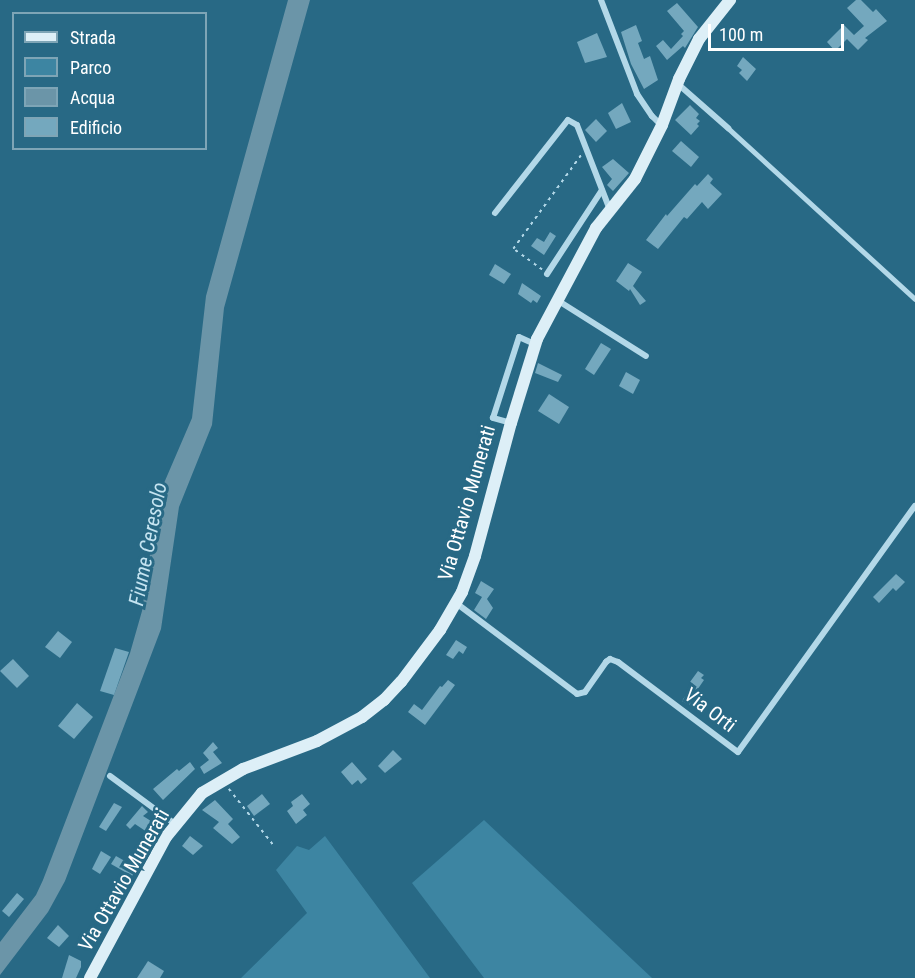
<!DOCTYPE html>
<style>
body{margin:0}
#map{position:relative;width:915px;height:978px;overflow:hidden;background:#286985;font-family:"Roboto Condensed",sans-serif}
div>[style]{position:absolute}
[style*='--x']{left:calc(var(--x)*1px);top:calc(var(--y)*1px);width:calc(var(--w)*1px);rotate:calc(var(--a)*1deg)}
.green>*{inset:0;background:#3d85a2}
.water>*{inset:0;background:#6b95a8}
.building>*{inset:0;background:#74a8be}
.path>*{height:1.5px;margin-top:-0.75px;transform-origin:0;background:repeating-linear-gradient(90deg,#b3d8e8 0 3px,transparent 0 7.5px)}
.lane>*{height:4.5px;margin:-2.25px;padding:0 2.25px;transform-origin:2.25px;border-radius:2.25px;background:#b3d8e8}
.street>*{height:6px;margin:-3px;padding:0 3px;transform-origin:3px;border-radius:3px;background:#b3d8e8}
.secondary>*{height:12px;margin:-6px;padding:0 6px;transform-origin:6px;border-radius:6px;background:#ddeff7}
span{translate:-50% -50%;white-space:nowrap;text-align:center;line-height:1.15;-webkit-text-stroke:6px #286985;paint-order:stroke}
.street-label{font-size:20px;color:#fff}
.water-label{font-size:21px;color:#c5e4f1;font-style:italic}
.legend{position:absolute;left:12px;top:12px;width:195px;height:138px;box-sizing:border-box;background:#286985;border:2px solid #7ea5b6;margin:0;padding:8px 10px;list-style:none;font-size:18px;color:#fff}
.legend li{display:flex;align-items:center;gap:12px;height:30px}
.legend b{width:30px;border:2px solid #7ea5b6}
.scale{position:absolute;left:708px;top:24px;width:136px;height:27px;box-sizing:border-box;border:3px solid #fff;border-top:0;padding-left:8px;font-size:18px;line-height:21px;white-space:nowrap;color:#fff;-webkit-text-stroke:4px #286985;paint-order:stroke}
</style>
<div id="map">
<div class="green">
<div style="clip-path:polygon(484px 820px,652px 978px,484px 978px,412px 883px)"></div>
<div style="clip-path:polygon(325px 836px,430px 978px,241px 978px,307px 913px,276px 870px,297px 846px,309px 850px)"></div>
</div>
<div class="water">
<div style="clip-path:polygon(288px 0,310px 0,224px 308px,212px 425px,179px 507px,161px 629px,65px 881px,48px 912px,0 975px,0 942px,36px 895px,43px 880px,130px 653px,142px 611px,158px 497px,192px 418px,206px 296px)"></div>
</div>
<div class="building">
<div style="clip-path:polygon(856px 0,861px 0,873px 12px,876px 9px,887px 21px,865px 38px,868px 40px,858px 50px,847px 39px,835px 51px,827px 42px,844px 25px,854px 35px,864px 26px,847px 8px)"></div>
<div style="clip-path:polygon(677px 3px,698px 27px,685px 48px,683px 46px,667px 60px,656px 46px,663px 40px,671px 49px,683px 36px,681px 34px,684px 31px,667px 11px)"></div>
<div style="clip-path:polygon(636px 25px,642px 41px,638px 43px,644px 59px,650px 56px,658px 80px,644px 89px,631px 64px,621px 32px)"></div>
<div style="clip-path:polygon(597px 33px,607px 57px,585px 63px,577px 42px)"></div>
<div style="clip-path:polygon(743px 57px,756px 69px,747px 81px,739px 73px,742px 70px,737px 66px)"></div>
<div style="clip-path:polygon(622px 103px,631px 122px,616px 129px,608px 113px)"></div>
<div style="clip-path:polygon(690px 105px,699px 114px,696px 118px,700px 121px,697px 124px,699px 126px,691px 135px,675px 120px)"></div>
<div style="clip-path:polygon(596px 119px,607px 131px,596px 142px,585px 130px)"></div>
<div style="clip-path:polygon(681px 141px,699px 157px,691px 167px,672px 151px)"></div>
<div style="clip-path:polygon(613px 159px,629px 173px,613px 191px,607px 185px,612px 179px,602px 167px)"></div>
<div style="clip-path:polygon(708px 174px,713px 179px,710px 183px,722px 194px,708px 209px,702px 202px,687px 219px,684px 217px,658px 249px,646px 240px,666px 214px,667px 216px,695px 184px,697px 186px)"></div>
<div style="clip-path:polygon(550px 232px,556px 236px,544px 255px,531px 246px,537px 238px,544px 242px)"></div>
<div style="clip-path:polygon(628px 263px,642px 272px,633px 286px,646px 301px,640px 305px,630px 289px,629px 291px,616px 281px)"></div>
<div style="clip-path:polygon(495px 264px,511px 274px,504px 284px,489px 275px)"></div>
<div style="clip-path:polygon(522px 283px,541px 296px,537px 303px,533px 300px,531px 303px,518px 294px)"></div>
<div style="clip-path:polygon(601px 343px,611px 349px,594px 375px,585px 369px)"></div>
<div style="clip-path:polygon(538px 363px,562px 375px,558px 382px,535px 373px)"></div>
<div style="clip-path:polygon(626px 372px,640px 380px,633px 394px,619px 386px)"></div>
<div style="clip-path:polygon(549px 394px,569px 407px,559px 424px,538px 411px)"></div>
<div style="clip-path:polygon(896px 574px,905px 582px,896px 591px,893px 588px,879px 603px,873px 597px)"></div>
<div style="clip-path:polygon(481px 581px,494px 589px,487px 599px,493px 608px,486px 619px,474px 610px,482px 597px,475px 593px)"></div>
<div style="clip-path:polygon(58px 631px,72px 642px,60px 658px,45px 647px)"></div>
<div style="clip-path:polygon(456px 640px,467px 647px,463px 654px,459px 651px,453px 659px,446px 655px)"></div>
<div style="clip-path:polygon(115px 648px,129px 652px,114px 695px,100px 691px)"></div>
<div style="clip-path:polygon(13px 659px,29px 676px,17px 688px,0 671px)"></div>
<div style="clip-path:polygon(698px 671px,704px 675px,701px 678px,704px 680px,693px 696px,697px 699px,692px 707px,682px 701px,693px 684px,690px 682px)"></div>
<div style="clip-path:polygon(448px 680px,455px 685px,425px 725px,408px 712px,414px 704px,422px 710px,440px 686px,442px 687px)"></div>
<div style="clip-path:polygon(77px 703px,93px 717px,74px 739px,58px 726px)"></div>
<div style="clip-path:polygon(213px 742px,218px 748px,213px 752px,222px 763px,204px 774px,200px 767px,209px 760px,203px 753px)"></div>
<div style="clip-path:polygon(393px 750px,402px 759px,385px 773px,378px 766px)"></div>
<div style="clip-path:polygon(190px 762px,195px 769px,163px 800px,153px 789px,177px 769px,179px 771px)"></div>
<div style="clip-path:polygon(352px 762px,367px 779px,361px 784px,358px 780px,352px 785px,341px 772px)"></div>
<div style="clip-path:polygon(262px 794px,270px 804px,254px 816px,247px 806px)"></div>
<div style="clip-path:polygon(302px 794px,310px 804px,303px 810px,307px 815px,296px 824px,287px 811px,293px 806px,291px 802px)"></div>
<div style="clip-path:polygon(215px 800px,233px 819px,228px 824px,240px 837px,232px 844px,213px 828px,219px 822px,202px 810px)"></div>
<div style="clip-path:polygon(114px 803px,122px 807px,106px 831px,99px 827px)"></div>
<div style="clip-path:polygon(142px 806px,148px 812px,143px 816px,162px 828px,156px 838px,135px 824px,130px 829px,126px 825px)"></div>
<div style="clip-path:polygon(190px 836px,203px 846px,193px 855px,182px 846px)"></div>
<div style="clip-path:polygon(101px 851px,111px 857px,100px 874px,92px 869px)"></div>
<div style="clip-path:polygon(116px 856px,137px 868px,132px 876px,111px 864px)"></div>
<div style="clip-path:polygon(17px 893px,24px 899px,9px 917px,2px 911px)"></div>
<div style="clip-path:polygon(58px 925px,69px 936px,59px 947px,47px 938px)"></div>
<div style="clip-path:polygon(69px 955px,81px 961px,81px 967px,76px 978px,62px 978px)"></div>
<div style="clip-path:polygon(148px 961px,164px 971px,160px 978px,137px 978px)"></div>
</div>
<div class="path">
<div style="--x:542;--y:270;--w:36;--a:-144"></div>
<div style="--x:513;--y:249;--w:116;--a:-54.1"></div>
<div style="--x:229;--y:789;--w:74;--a:51.6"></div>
</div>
<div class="lane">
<div style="--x:728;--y:128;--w:253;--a:42.4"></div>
</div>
<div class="street">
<div style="--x:601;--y:0;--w:101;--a:69"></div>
<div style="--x:637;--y:94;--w:27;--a:56"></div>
<div style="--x:652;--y:116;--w:13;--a:45"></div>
<div style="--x:678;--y:84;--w:67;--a:41.3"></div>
<div style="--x:495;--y:213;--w:118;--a:-51.9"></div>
<div style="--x:568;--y:120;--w:10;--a:29"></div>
<div style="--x:577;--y:125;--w:91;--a:68.8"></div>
<div style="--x:547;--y:274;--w:100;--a:-56.8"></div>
<div style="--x:557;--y:300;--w:105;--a:32.2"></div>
<div style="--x:511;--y:423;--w:19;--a:-164"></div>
<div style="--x:493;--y:418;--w:85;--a:-72.2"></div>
<div style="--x:519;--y:337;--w:17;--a:24"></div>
<div style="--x:456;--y:603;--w:151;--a:36.9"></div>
<div style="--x:577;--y:694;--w:8;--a:-14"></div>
<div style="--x:585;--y:692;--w:37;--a:-55"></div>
<div style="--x:606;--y:662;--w:5;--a:-37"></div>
<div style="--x:610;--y:659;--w:9;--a:21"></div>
<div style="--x:618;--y:662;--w:150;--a:36.9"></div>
<div style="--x:738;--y:752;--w:303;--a:-54.3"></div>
<div style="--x:110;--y:776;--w:81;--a:36.4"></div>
</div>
<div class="secondary">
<div style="--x:90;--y:978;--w:160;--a:-61.7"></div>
<div style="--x:166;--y:837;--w:57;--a:-50.7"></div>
<div style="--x:202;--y:793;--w:48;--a:-30.3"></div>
<div style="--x:243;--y:769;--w:79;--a:-20.7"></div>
<div style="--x:317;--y:741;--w:51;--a:-28.1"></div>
<div style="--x:362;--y:717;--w:28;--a:-38"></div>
<div style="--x:384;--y:700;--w:25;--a:-47"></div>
<div style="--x:401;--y:682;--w:65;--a:-53.1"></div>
<div style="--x:440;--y:630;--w:44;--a:-59.9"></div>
<div style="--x:462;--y:592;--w:38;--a:-70"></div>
<div style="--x:475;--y:556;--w:138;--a:-74.9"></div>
<div style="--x:511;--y:423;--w:88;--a:-72.8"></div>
<div style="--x:537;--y:339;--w:126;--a:-62"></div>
<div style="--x:596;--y:228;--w:63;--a:-51.5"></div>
<div style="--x:635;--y:179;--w:60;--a:-63.4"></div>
<div style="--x:662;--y:125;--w:49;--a:-69.7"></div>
<div style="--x:679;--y:79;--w:45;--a:-63.4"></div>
<div style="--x:699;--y:39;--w:50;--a:-51.5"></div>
</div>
<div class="street-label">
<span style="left:467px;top:503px;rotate:-74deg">Via Ottavio Munerati</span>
<span style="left:710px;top:710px;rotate:37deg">Via Orti</span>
<span style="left:124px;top:880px;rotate:-60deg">Via Ottavio Munerati</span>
</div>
<div class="water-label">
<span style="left:148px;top:544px;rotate:-79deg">Fiume Ceresolo</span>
</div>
<ul class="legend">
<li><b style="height:8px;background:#ddeff7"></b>Strada</li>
<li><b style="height:16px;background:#3d85a2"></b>Parco</li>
<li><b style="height:16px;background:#6b95a8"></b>Acqua</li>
<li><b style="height:16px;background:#74a8be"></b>Edificio</li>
</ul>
<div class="scale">100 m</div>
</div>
